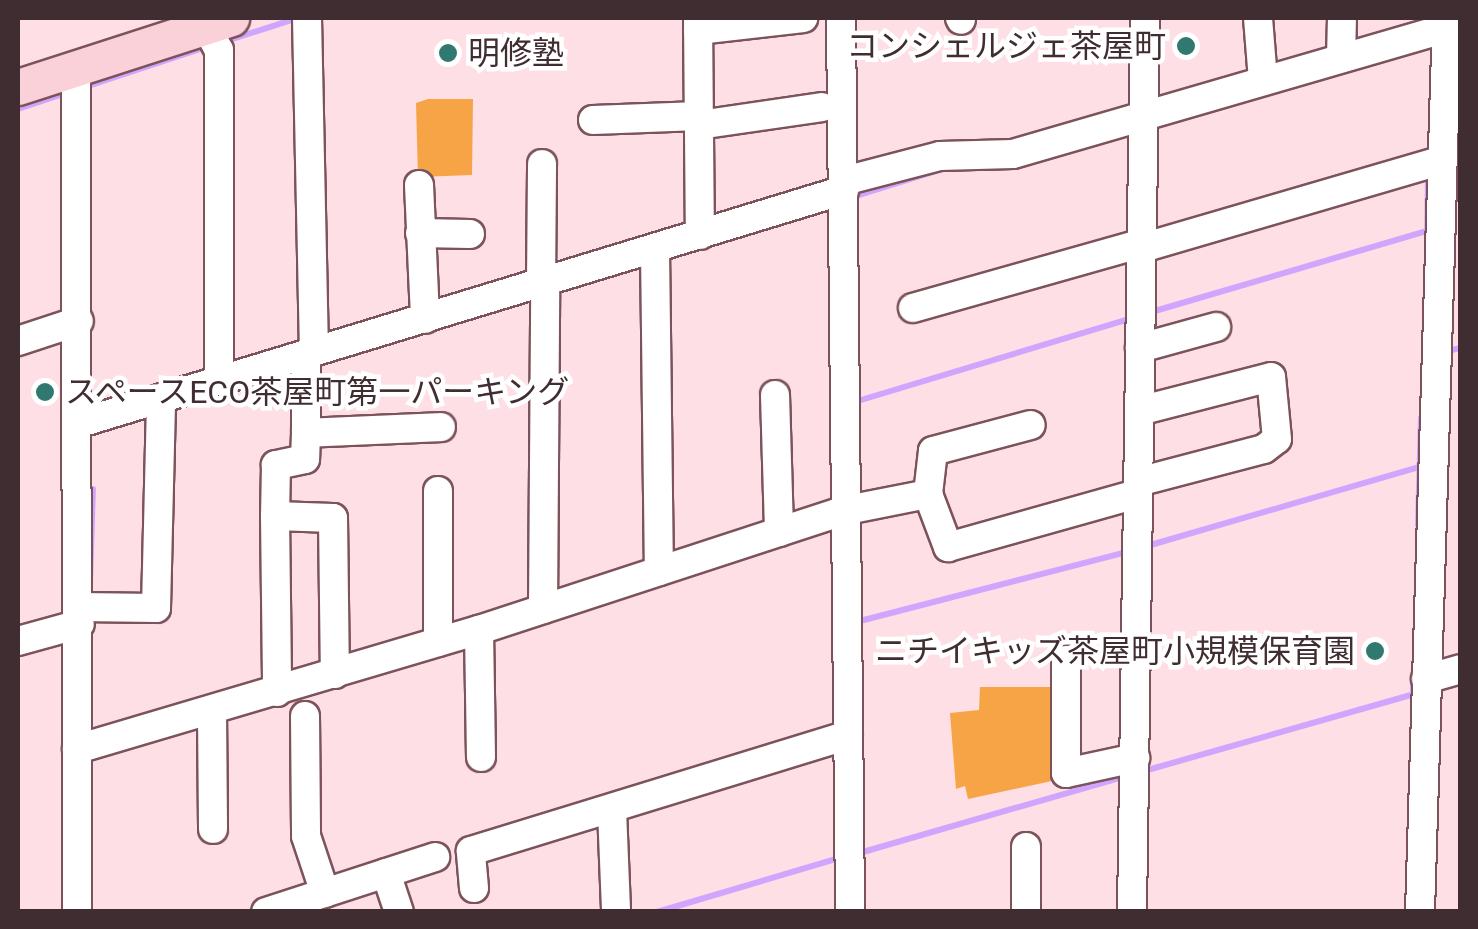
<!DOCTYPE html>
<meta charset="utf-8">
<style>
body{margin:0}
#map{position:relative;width:1478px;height:929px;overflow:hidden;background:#fedfe5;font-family:Roboto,"Noto Sans JP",sans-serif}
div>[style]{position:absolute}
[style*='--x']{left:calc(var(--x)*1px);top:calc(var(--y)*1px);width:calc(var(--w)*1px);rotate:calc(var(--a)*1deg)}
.green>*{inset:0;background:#f7a447}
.stream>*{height:6px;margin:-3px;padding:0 3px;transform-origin:3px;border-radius:3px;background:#d0a5fe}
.roads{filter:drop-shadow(2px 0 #7c535b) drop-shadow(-2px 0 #7c535b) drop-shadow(0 2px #7c535b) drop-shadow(0 -2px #7c535b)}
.minor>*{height:28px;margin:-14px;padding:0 14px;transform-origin:14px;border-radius:14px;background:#fff}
.major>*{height:35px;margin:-17.5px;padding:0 17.5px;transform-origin:17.5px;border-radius:17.5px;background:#fad1d9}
.dots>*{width:28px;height:28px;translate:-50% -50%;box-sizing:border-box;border:5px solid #fff;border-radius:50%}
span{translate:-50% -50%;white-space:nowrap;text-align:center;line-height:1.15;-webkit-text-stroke:9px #fff;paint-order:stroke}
.poi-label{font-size:32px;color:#402d31}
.right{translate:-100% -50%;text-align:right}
.left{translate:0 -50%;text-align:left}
.frame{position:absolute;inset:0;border:20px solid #402d31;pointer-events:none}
</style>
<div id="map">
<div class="green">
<div style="clip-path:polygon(428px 99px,473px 99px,472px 175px,418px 177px,416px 103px)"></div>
<div style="clip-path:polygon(980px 687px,1055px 687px,1052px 781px,968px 799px,965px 786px,956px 789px,950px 713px,979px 710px)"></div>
</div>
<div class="stream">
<div style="--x:223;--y:42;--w:79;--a:-17.7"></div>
<div style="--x:85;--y:87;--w:127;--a:-18.3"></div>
<div style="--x:18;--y:109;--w:54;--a:-18.4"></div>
<div style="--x:856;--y:196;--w:84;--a:-17.4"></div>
<div style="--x:1427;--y:246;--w:73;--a:-89.2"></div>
<div style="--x:1148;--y:313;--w:290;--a:-16.4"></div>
<div style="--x:1444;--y:352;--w:16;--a:-14"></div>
<div style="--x:861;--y:400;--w:283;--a:-16.8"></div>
<div style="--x:1418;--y:525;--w:107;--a:-88.4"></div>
<div style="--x:1147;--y:546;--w:283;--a:-16.2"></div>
<div style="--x:90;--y:582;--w:93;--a:-88.2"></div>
<div style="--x:860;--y:621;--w:279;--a:-14.5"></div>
<div style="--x:1413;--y:710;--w:32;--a:-90"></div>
<div style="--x:1144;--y:771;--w:282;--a:-15.9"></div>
<div style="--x:856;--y:854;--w:282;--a:-16.1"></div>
<div style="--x:657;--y:912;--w:194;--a:-16.5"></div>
</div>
<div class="roads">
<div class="minor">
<div style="--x:307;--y:18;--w:334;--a:88.8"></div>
<div style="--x:698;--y:18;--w:217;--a:89.5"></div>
<div style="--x:841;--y:18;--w:894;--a:89.42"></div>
<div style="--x:960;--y:18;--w:2;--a:63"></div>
<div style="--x:1258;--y:18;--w:62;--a:85.4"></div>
<div style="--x:206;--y:26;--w:27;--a:62"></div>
<div style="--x:219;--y:50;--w:331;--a:90"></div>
<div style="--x:698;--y:30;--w:106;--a:-6.5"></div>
<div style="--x:1341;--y:58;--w:40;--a:-88.6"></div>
<div style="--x:76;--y:67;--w:845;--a:89.93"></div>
<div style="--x:593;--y:120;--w:106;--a:-2.2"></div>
<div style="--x:699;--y:125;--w:124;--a:-8.3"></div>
<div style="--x:844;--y:181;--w:99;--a:-14.6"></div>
<div style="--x:940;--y:156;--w:73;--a:-1.6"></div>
<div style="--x:1013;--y:154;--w:466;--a:-16.2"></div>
<div style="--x:419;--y:185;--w:134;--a:87.4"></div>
<div style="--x:420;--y:233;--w:50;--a:1.1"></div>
<div style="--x:1142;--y:248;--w:313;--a:-16.3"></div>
<div style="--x:655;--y:249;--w:322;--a:89.3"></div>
<div style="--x:541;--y:284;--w:120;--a:-89.5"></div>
<div style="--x:913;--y:308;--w:239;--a:-15.8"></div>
<div style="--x:18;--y:341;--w:64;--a:-18.2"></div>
<div style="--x:1140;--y:348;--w:79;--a:-15.4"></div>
<div style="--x:306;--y:355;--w:78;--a:90"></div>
<div style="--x:306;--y:433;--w:135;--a:-2.5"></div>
<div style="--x:775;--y:395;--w:137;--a:88.3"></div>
<div style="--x:80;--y:423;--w:799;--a:-16.96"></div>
<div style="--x:306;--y:433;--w:26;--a:92"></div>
<div style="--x:305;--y:459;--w:30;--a:168"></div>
<div style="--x:276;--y:465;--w:51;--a:91.1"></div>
<div style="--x:275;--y:516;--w:58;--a:2"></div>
<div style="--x:333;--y:518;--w:156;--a:89.3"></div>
<div style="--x:1138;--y:482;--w:130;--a:-14.7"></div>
<div style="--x:1264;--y:449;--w:16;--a:-38"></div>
<div style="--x:1277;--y:439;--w:62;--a:-95.5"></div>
<div style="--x:1271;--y:377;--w:136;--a:165.6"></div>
<div style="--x:928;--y:494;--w:43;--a:-83.4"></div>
<div style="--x:933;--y:451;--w:101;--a:-14.9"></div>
<div style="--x:275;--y:516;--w:176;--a:89.3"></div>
<div style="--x:80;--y:607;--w:76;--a:0.8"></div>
<div style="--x:156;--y:608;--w:209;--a:-88.6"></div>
<div style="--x:543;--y:609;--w:327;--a:-89.6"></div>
<div style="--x:479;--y:630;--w:127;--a:89.1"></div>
<div style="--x:18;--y:641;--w:64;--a:-15.3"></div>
<div style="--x:438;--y:642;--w:151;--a:-90"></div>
<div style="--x:1066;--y:660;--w:113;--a:90"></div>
<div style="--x:1066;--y:773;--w:71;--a:-12.3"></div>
<div style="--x:1426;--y:679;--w:35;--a:-16"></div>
<div style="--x:212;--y:712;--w:117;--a:89.5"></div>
<div style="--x:305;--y:716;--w:120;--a:89.5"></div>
<div style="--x:306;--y:836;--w:60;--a:71.6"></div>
<div style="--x:77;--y:749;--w:419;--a:-16.5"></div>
<div style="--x:479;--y:630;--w:387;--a:-18.1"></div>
<div style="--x:847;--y:510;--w:83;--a:-11.2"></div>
<div style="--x:928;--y:494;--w:57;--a:69.3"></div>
<div style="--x:948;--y:547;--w:196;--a:-15.7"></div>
<div style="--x:612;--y:810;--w:99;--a:87.7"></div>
<div style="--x:1026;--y:847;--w:65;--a:90"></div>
<div style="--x:386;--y:873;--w:41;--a:71.6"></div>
<div style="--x:474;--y:888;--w:37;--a:-95"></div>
<div style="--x:471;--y:851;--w:394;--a:-17.1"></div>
<div style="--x:266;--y:912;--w:178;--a:-18"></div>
<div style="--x:1132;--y:912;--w:894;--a:-89.17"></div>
<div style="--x:1420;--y:912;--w:894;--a:-88.27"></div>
</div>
<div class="major">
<div style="--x:18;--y:87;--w:224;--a:-17.9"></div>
</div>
</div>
<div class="dots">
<div style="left:1186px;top:46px;background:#307870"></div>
<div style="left:448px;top:53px;background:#307870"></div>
<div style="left:45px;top:392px;background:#307870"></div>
<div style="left:1375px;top:651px;background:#307870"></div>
</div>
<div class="poi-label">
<span class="right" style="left:1166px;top:46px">コンシェルジェ茶屋町</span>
<span class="left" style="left:468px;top:53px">明修塾</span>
<span class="left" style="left:65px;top:392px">スペースECO茶屋町第一パーキング</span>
<span class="right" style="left:1355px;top:651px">ニチイキッズ茶屋町小規模保育園</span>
</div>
<div class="frame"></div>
</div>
